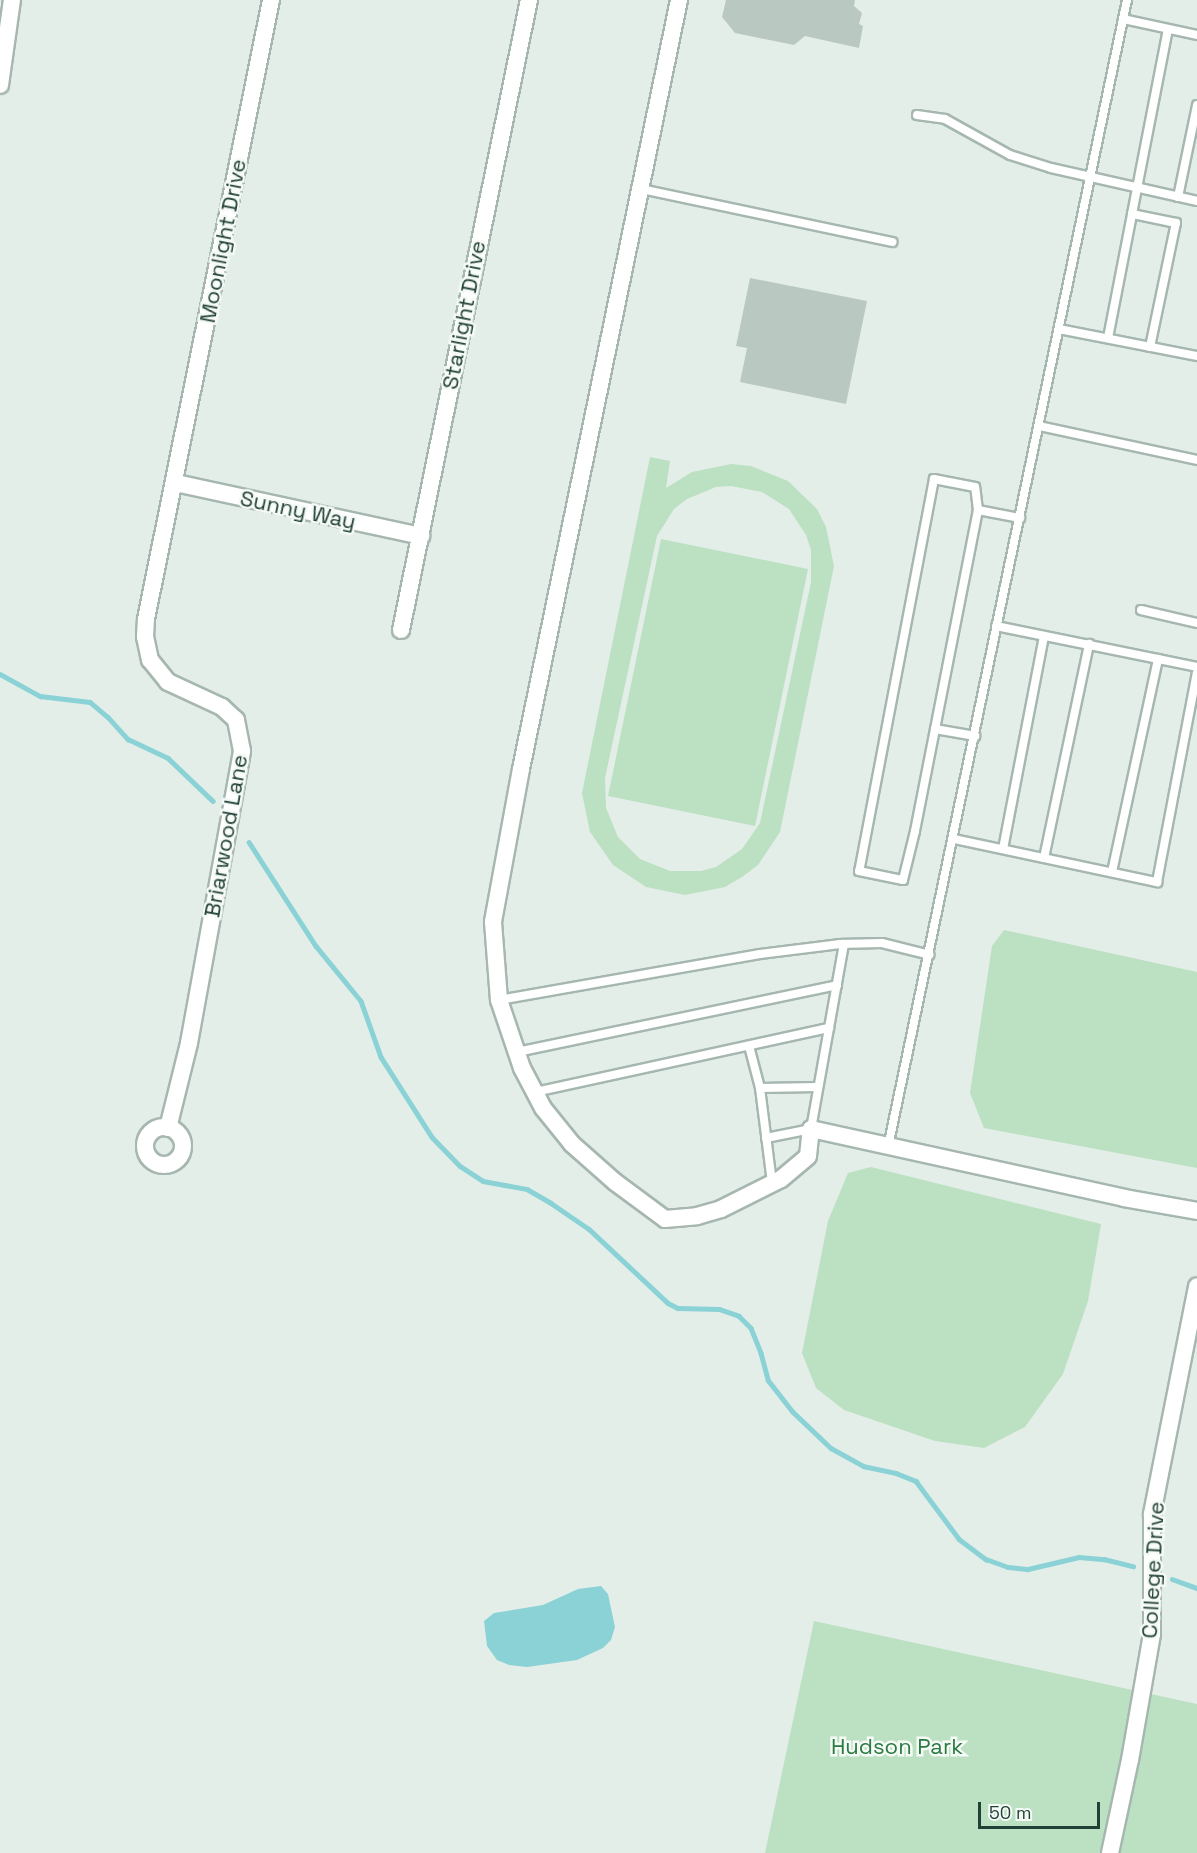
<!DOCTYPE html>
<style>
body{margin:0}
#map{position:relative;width:1197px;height:1853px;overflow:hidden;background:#e4eee9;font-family:"Space Grotesk",sans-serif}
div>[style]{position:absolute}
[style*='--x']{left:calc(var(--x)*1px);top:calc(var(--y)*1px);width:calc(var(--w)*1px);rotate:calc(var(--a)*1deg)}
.green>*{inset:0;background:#bce0c2}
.water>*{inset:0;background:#8ad2d5}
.stream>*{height:4.5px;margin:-2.25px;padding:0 2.25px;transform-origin:2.25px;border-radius:2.25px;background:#8ad2d5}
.building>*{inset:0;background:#b9c9c1}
.roads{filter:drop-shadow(2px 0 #a6b7b0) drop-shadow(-2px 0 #a6b7b0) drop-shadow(0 2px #a6b7b0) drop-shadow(0 -2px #a6b7b0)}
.lane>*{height:8px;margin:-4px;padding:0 4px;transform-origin:4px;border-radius:4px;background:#fff}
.street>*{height:16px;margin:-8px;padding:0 8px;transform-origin:8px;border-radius:8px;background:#fff}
.street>.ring{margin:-8px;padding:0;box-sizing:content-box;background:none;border:16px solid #fff;border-radius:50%}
span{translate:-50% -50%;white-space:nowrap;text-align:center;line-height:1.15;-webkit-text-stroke:5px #f5faf7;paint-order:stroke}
.street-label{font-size:22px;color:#224136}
.park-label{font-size:22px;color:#2a7a41}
.scale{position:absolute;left:978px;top:1802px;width:122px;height:27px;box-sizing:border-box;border:3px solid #224136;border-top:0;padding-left:8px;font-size:18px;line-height:21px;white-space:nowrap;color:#224136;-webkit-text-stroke:4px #f5faf7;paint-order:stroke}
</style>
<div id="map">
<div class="green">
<div style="clip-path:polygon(evenodd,650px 457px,670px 461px,666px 488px,692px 472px,731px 464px,751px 466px,788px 481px,817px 509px,826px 527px,834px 566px,780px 832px,758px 865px,742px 877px,725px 887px,685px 895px,646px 887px,613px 865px,590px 832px,582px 793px,650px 457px,731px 486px,762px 492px,789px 509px,806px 535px,811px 550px,811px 582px,760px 823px,742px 849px,716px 867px,701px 871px,670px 871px,640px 859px,618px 837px,606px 808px,605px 778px,657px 536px,674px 509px,687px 499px,716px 487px,731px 486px)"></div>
<div style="clip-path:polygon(661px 539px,808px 569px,755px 826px,608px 796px)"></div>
<div style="clip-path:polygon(1004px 930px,1197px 972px,1197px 1168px,984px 1128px,970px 1093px,992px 946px)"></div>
<div style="clip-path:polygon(871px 1167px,1101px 1224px,1088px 1301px,1063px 1374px,1025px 1427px,984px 1448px,935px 1441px,844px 1410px,816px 1388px,802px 1353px,828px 1221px,848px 1173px)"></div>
<div style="clip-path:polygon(814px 1621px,1197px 1704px,1197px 1853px,765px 1853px)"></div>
</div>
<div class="water">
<div style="clip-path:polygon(601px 1586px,608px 1594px,615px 1627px,611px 1640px,603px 1648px,577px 1660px,527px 1667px,509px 1665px,497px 1660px,487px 1646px,484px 1621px,494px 1613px,543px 1605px,578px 1589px)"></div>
</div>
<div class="stream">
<div style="--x:0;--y:674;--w:46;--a:28.8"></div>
<div style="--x:40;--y:696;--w:50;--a:6.8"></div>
<div style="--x:90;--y:702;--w:23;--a:40"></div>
<div style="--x:108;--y:717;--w:30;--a:48"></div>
<div style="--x:128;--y:739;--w:44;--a:25.4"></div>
<div style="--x:168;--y:758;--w:62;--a:43.7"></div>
<div style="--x:249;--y:842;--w:124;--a:57.2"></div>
<div style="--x:316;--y:946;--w:71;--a:50.7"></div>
<div style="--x:361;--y:1001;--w:59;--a:70.3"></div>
<div style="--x:381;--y:1057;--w:95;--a:57.5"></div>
<div style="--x:432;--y:1137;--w:40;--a:46"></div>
<div style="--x:460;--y:1166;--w:27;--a:33"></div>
<div style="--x:483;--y:1181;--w:45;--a:10.3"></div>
<div style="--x:527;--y:1189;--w:28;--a:30"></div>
<div style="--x:551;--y:1203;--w:46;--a:34.4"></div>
<div style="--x:589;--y:1229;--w:108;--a:43.1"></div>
<div style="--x:668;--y:1303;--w:11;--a:27"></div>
<div style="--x:678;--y:1308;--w:41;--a:1.4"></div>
<div style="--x:719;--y:1309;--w:21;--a:19"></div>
<div style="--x:739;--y:1316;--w:17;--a:45"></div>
<div style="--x:751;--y:1328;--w:27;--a:68"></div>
<div style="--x:761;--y:1353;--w:28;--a:75"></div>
<div style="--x:768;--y:1380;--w:39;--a:52"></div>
<div style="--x:792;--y:1411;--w:54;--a:43.5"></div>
<div style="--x:831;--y:1448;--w:37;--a:29"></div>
<div style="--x:863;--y:1466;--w:34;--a:12"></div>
<div style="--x:896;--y:1473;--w:22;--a:22"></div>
<div style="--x:916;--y:1481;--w:72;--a:53.4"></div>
<div style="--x:959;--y:1539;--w:34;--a:37"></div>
<div style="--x:986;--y:1559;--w:23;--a:20"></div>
<div style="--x:1008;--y:1567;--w:20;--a:6"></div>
<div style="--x:1028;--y:1569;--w:52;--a:-13.2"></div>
<div style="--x:1079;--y:1557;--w:25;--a:5"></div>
<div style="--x:1104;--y:1559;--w:30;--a:14"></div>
<div style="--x:1172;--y:1579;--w:27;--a:20"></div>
</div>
<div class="building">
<div style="clip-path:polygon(726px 0,855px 0,854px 6px,862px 13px,859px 24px,863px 26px,859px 48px,805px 36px,794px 45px,735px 33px,722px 17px)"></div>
<div style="clip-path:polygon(750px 278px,867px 301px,846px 404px,740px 382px,747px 348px,736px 346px)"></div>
</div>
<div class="roads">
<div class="lane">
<div style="--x:1123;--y:19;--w:76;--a:12.2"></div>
<div style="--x:917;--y:115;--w:28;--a:8"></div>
<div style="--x:945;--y:119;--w:74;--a:29"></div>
<div style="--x:1010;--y:155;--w:43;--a:17.6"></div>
<div style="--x:1051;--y:168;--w:150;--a:12.7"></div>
<div style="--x:641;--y:189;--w:257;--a:11.9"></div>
<div style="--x:1178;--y:197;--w:94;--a:-78.3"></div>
<div style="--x:1059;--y:329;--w:141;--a:11.1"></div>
<div style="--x:1108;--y:338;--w:126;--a:-79"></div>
<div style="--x:1150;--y:347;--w:127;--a:-78.2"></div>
<div style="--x:1176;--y:223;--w:45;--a:-168.4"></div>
<div style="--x:1132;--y:214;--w:188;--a:-79"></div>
<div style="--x:1039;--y:426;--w:162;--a:12.1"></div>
<div style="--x:978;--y:510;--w:23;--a:-97"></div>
<div style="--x:975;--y:487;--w:42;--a:-169"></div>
<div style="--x:934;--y:479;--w:399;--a:100.8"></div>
<div style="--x:859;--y:871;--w:45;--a:11.6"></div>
<div style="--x:903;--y:880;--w:50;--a:-76.2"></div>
<div style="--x:915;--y:831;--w:327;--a:-78.9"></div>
<div style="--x:978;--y:510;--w:43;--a:10.8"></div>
<div style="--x:1141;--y:610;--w:57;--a:13.1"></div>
<div style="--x:996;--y:626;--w:205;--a:11.5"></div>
<div style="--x:935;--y:729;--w:41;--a:9.9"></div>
<div style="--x:954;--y:839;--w:208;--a:12"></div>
<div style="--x:1157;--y:882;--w:213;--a:-79.2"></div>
<div style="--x:1003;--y:849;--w:217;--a:-79.1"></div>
<div style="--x:1044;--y:858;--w:219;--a:-78.1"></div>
<div style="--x:1112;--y:872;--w:218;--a:-77.8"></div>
<div style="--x:499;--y:1000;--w:265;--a:-10"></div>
<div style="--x:760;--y:954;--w:81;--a:-7.1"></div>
<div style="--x:840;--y:944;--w:42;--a:-1.4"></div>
<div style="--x:882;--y:943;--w:49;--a:14"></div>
<div style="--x:749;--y:1046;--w:43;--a:75.3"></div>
<div style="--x:760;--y:1088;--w:58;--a:-1"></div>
<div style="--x:517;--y:1052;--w:327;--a:-11.8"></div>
<div style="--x:760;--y:1088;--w:96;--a:82.8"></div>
<div style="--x:535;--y:1092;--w:301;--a:-12.3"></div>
<div style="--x:766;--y:1138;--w:46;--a:-11.3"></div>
<div style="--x:811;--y:1129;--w:188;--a:-79.9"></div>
<div style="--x:888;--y:1147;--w:1172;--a:-78.23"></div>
</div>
<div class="street">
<div style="--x:679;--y:0;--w:785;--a:101.61"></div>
<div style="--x:521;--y:769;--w:156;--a:100.4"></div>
<div style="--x:493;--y:922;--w:78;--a:85.6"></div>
<div style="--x:499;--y:1000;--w:72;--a:71.3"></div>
<div style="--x:522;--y:1068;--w:45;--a:62.3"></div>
<div style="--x:543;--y:1108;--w:46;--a:51.1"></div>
<div style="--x:572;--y:1144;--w:57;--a:41.5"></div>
<div style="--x:615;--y:1182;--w:62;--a:36.5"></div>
<div style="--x:665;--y:1219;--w:32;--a:-5"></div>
<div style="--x:697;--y:1216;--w:25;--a:-16"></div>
<div style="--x:721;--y:1209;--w:67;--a:-26.6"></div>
<div style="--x:781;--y:1179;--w:35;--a:-40"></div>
<div style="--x:808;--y:1156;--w:27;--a:-84"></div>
<div style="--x:811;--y:1129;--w:321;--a:12.4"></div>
<div style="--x:1124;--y:1198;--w:74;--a:10.1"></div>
<div style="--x:0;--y:85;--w:86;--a:-82"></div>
<div style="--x:176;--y:483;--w:251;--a:12.2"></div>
<div style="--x:401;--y:630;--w:643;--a:-78.52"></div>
<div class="ring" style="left:145px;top:1127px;width:22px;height:22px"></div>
<div style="--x:168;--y:1128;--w:88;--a:-76.1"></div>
<div style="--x:189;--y:1043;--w:297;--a:-79.7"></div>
<div style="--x:242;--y:751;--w:32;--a:-101"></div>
<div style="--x:236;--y:720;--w:19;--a:-137"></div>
<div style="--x:222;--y:707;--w:60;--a:-155.2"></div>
<div style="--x:168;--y:682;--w:28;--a:-129"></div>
<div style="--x:150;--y:660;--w:24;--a:-102"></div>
<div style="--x:145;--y:637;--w:18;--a:-87"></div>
<div style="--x:146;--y:619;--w:631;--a:-78.58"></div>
<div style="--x:1110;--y:1853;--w:95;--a:-77.9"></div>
<div style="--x:1130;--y:1760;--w:128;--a:-80.1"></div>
<div style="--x:1152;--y:1634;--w:120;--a:-90"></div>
<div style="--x:1152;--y:1514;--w:232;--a:-78.8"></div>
</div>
</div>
<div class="street-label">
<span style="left:223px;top:241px;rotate:-79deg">Moonlight Drive</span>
<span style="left:464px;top:315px;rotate:-79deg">Starlight Drive</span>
<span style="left:298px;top:510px;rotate:12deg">Sunny Way</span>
<span style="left:226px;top:836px;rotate:-80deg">Briarwood Lane</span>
<span style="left:1153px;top:1570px;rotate:-87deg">College Drive</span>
</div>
<div class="park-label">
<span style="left:897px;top:1747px">Hudson Park</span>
</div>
<div class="scale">50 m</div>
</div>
